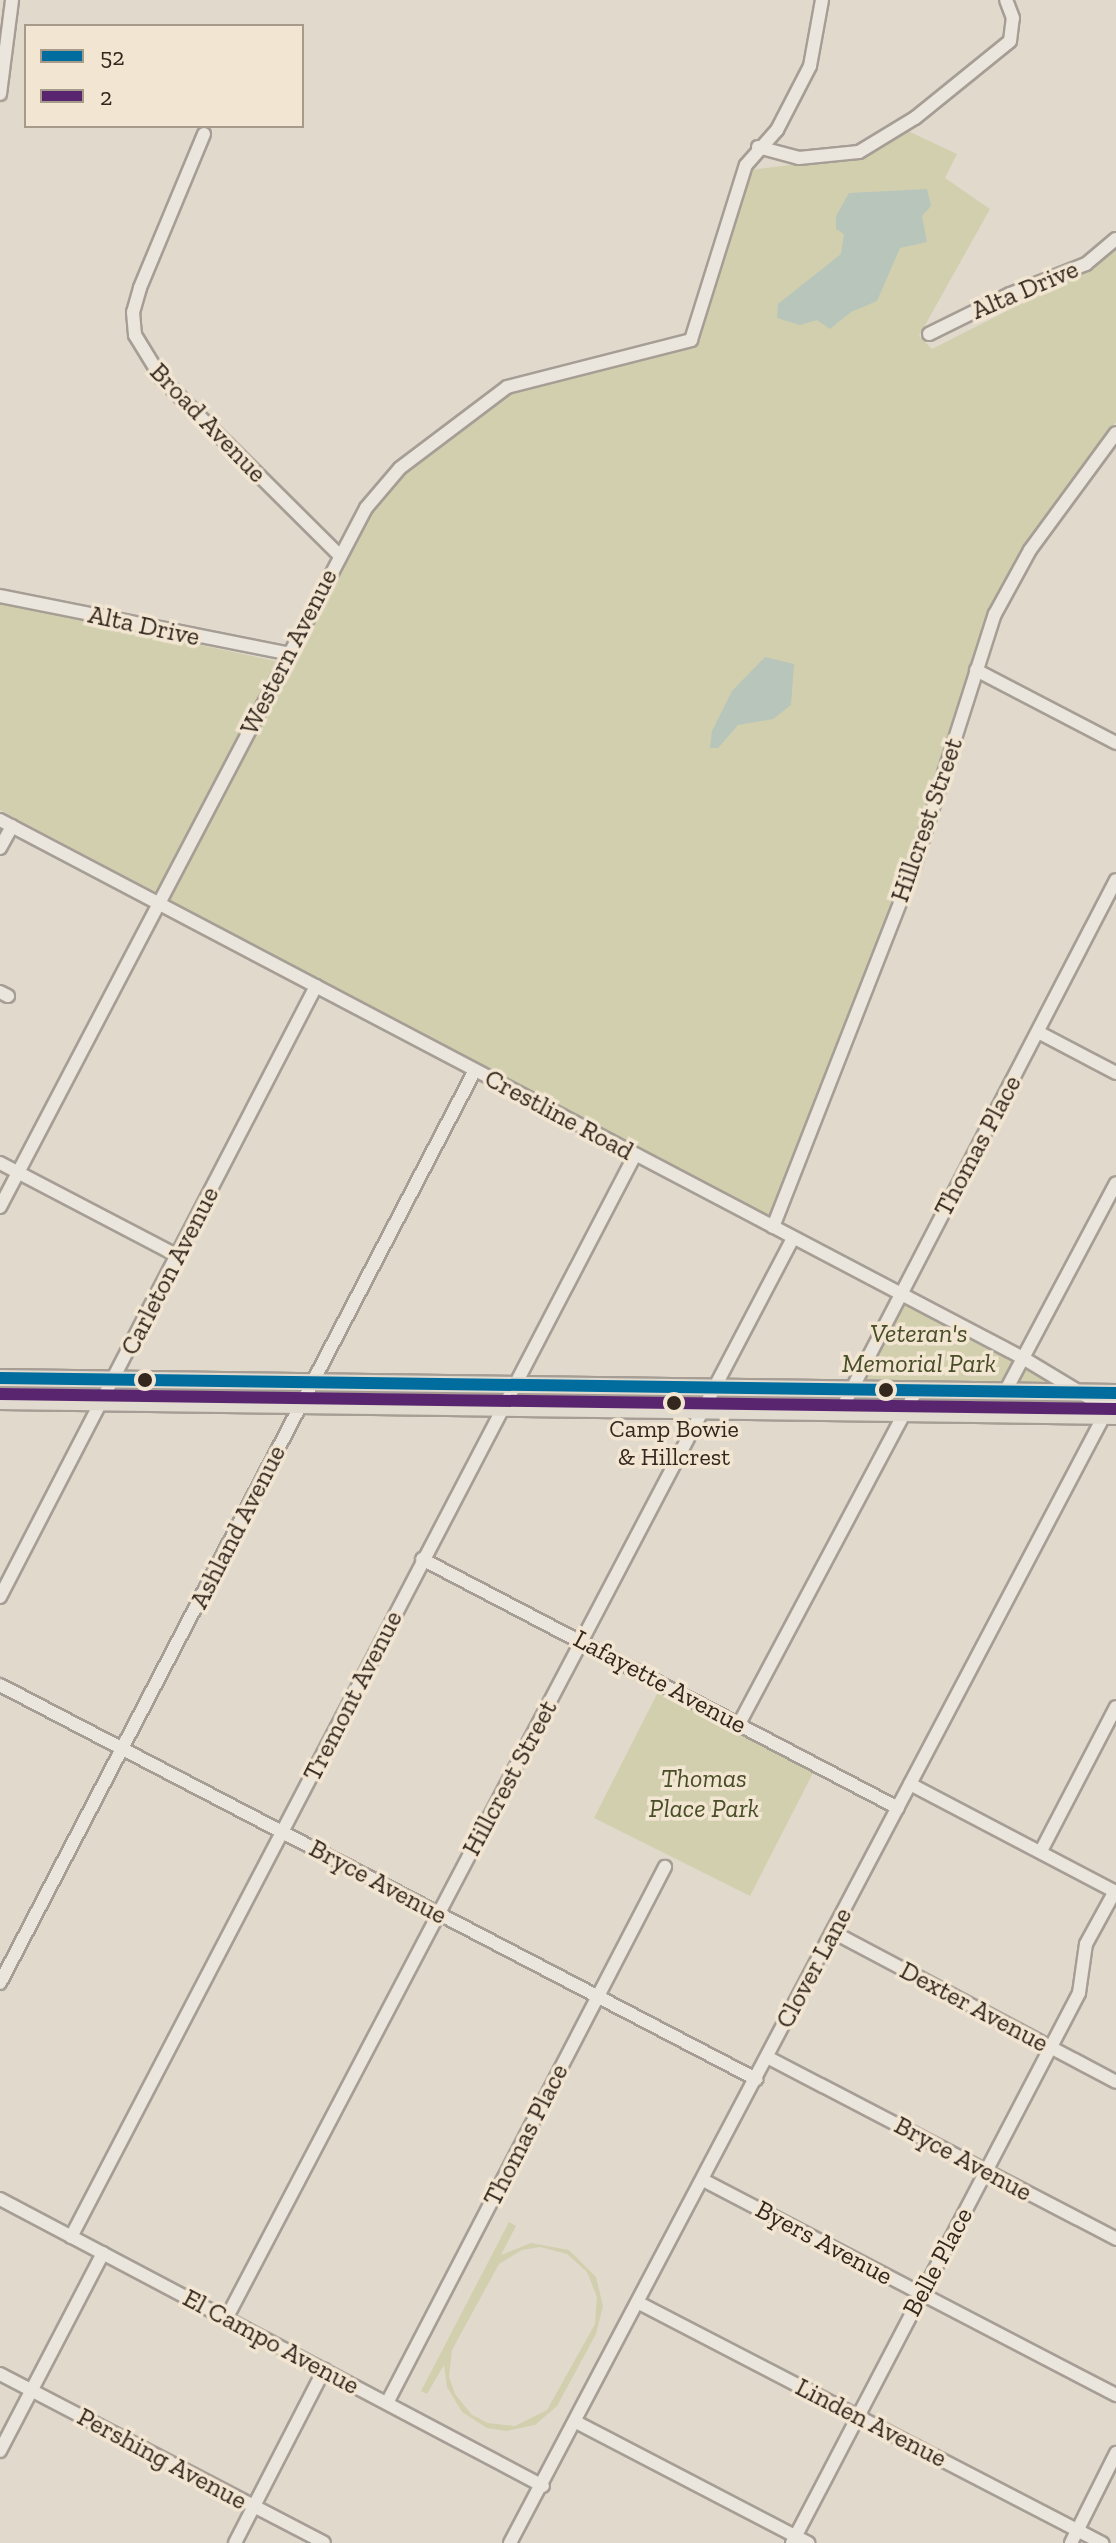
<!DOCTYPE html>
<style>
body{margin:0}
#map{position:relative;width:1116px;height:2543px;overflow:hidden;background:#e1d9cc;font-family:"Zilla Slab",serif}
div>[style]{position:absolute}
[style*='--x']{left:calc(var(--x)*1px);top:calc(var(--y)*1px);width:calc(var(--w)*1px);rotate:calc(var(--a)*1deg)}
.green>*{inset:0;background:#d2cfaf}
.water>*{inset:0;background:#b7c5bb}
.roads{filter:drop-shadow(2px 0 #a69e95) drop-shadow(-2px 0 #a69e95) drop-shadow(0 2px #a69e95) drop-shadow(0 -2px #a69e95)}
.minor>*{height:12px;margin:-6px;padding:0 6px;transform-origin:6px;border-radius:6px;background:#eae5dd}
.major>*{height:16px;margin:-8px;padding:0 8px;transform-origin:8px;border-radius:8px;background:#e1dacf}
.bus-1>*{height:12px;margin:-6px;padding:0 6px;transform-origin:6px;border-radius:6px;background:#006d9e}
.bus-2>*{height:12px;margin:-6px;padding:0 6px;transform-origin:6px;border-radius:6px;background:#5a256f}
.dots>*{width:22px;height:22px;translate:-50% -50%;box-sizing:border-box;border:4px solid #f2e6d2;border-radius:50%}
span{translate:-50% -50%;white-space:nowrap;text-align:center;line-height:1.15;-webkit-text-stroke:7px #f2e6d2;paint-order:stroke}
.bus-label{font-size:24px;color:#33271e}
.street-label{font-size:26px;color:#33271e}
.park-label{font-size:26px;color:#484e27;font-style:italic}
.legend{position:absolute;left:24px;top:24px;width:280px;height:104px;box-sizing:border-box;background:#f2e6d2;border:2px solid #a69a8a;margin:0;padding:10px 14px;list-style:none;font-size:24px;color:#33271e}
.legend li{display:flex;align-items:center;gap:16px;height:40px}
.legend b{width:40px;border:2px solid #a69a8a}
</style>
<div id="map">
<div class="green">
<div style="clip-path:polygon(908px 131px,957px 154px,945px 178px,990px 209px,919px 336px,932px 349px,1093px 267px,1116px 246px,1116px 422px,1024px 544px,995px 598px,909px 864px,770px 1217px,0 810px,0 603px,290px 664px,377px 505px,404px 473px,505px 394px,694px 344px,751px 170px,862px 156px)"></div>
<div style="clip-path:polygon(903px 1301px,1059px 1385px,860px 1382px)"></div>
<div style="clip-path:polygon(658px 1692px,814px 1771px,750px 1896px,594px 1818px)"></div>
<div style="clip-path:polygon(evenodd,509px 2222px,516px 2226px,501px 2255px,531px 2243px,569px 2250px,596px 2277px,603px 2306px,596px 2334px,557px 2406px,535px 2425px,506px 2431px,487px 2428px,462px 2412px,447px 2387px,444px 2365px,427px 2394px,421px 2391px,509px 2222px,540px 2247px,567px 2254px,587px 2272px,597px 2297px,595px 2324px,547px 2410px,515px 2426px,488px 2423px,472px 2415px,455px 2394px,449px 2377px,452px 2350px,499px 2264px,522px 2250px,540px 2247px)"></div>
</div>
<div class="water">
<div style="clip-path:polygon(927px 189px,931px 206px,922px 216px,927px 242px,900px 248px,877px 301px,851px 312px,830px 329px,817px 320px,800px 325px,777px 318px,778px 304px,841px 254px,844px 234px,836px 229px,836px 216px,849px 193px)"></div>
<div style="clip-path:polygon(765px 657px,794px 664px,791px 705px,773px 719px,738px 725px,718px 748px,710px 748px,712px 731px,732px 691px)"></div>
</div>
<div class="roads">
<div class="minor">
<div style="--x:0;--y:94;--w:95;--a:-82.7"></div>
<div style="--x:204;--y:134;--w:167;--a:112.6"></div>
<div style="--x:140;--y:288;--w:25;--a:106"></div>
<div style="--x:133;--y:312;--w:23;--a:85"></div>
<div style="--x:135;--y:335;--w:52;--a:58.5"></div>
<div style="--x:162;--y:379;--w:250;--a:44.8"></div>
<div style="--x:758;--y:147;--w:42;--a:15"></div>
<div style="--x:799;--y:158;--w:60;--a:-5.7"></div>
<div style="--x:859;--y:152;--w:66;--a:-31.3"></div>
<div style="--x:915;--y:118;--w:122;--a:-39"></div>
<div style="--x:1010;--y:41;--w:23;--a:-83"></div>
<div style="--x:1013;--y:18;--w:19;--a:-111"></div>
<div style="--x:929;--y:334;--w:90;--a:-26.3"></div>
<div style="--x:1010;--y:294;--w:82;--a:-21.5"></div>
<div style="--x:1086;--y:264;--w:39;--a:-40"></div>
<div style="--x:0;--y:596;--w:295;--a:11.3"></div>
<div style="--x:976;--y:670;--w:158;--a:27.5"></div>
<div style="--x:0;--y:820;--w:1156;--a:27.74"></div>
<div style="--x:1023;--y:1358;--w:105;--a:31"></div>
<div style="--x:0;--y:848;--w:25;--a:-61"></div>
<div style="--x:0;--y:992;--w:9;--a:27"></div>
<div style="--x:1038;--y:1032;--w:88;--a:27.7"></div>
<div style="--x:0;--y:1163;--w:201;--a:27.6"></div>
<div style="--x:0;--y:1207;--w:789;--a:-62.36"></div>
<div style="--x:366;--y:508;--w:52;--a:-49.6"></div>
<div style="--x:400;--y:468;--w:134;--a:-37.1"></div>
<div style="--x:507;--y:387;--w:190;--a:-14.3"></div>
<div style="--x:691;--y:340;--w:183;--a:-72.6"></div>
<div style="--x:746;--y:165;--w:47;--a:-48.5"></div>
<div style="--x:777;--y:130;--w:72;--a:-62.7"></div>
<div style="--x:810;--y:66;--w:67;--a:-79.7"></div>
<div style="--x:773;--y:1227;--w:390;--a:-68.6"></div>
<div style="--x:915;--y:864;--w:262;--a:-72.3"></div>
<div style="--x:995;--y:614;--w:73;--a:-61.3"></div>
<div style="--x:1030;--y:550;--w:145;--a:-53.7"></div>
<div style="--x:1006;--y:1390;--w:234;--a:-62"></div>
<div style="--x:840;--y:1412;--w:599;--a:-62.58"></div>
<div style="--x:422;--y:1559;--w:537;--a:27.61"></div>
<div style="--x:0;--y:1597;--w:688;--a:-62.65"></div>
<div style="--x:0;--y:1685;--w:853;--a:27.53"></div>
<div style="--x:739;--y:1724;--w:377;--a:-62"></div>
<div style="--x:910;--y:1784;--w:233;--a:27.7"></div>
<div style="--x:1041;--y:1851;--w:162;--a:-62.5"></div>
<div style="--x:833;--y:1932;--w:320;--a:27.9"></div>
<div style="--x:0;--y:1983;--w:1029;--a:-62.51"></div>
<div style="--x:767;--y:2057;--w:394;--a:27.5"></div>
<div style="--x:703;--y:2180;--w:466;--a:27.5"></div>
<div style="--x:0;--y:2199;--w:614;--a:27.86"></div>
<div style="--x:71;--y:2237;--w:1220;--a:-62.47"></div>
<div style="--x:639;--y:2303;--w:522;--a:27.4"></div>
<div style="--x:226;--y:2319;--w:1221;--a:-62.32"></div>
<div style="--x:0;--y:2374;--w:365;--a:27.5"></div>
<div style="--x:387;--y:2403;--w:604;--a:-62.59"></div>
<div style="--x:576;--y:2422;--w:262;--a:27.5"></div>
<div style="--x:0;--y:2451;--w:223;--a:-62.5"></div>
<div style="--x:235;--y:2543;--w:195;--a:-62.8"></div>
<div style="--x:510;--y:2543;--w:1300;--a:-62.21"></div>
<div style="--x:792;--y:2543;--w:620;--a:-62.44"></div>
<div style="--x:1079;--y:1993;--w:49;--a:-81.9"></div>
<div style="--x:1086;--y:1944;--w:60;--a:-61.3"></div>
<div style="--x:1071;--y:2543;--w:101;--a:-63.4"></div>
</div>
<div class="major">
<div style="--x:0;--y:1378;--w:1116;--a:0.77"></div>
<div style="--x:0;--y:1401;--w:1116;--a:0.77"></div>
</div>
</div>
<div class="bus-1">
<div style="--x:0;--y:1378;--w:1116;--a:0.77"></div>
</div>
<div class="bus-2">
<div style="--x:0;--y:1394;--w:1116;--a:0.77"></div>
</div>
<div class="dots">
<div style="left:145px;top:1380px;background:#33271e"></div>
<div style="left:886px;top:1390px;background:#33271e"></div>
<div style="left:674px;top:1403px;background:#33271e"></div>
</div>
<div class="bus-label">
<span style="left:674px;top:1443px">Camp Bowie<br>&amp; Hillcrest</span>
</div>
<div class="street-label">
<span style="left:1025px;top:290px;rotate:-23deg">Alta Drive</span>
<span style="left:208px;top:423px;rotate:46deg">Broad Avenue</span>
<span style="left:144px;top:626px;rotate:12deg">Alta Drive</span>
<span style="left:289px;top:652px;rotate:-63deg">Western Avenue</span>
<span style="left:927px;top:820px;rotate:-71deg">Hillcrest Street</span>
<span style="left:559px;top:1115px;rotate:28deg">Crestline Road</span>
<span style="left:978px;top:1146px;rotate:-62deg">Thomas Place</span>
<span style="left:170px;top:1271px;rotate:-63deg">Carleton Avenue</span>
<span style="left:238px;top:1527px;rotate:-63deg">Ashland Avenue</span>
<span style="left:660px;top:1682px;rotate:28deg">Lafayette Avenue</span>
<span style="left:353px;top:1696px;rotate:-63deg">Tremont Avenue</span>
<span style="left:510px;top:1778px;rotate:-62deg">Hillcrest Street</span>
<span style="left:378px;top:1882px;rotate:28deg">Bryce Avenue</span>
<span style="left:814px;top:1968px;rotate:-62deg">Clover Lane</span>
<span style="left:974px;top:2007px;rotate:28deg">Dexter Avenue</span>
<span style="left:526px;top:2135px;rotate:-63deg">Thomas Place</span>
<span style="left:963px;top:2159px;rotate:28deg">Bryce Avenue</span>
<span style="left:824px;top:2243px;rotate:28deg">Byers Avenue</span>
<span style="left:938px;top:2262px;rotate:-62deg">Belle Place</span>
<span style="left:271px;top:2342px;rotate:28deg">El Campo Avenue</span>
<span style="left:871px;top:2423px;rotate:27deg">Linden Avenue</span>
<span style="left:162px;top:2459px;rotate:28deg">Pershing Avenue</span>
</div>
<div class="park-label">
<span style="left:919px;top:1349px">Veteran's<br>Memorial Park</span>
<span style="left:704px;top:1794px">Thomas<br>Place Park</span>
</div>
<ul class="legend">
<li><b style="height:10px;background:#006d9e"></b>52</li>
<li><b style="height:10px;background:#5a256f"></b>2</li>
</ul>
</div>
